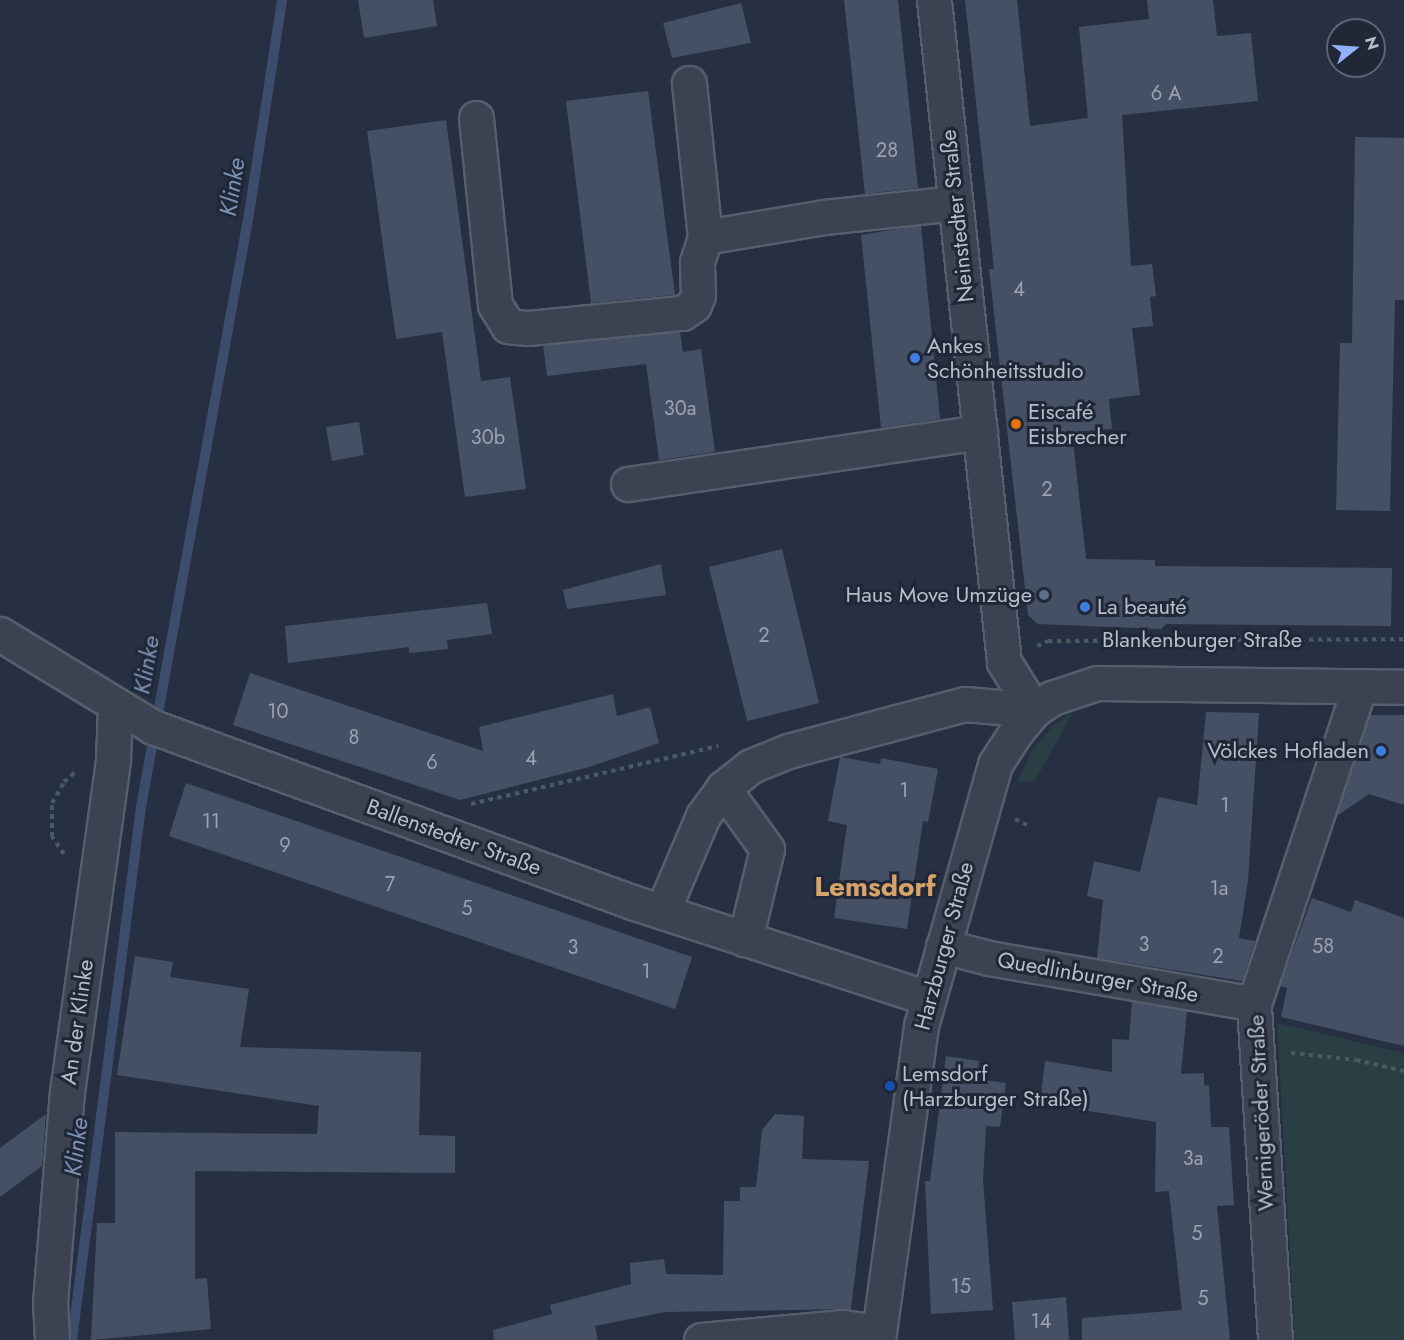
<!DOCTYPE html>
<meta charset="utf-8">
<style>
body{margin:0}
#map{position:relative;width:1404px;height:1340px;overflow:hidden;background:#273043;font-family:Jost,sans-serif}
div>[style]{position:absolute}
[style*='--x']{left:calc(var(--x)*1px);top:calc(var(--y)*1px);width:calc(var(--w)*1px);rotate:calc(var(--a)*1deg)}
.green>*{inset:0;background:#293f44}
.stream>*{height:10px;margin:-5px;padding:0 5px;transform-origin:5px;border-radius:5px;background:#3c4c6c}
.building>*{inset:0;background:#465065}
.path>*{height:4px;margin-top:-2px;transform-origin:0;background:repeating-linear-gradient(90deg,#475c61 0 4.5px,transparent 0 9px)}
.roads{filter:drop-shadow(2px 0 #565e6d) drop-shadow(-2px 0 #565e6d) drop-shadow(0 2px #565e6d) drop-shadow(0 -2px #565e6d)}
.minor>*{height:33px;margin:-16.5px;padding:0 16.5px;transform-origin:16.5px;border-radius:16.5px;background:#3b4353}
.dots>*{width:16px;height:16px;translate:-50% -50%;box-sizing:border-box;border:3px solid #202838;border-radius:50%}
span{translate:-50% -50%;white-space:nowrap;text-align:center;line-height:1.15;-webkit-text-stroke:6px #202838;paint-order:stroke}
.number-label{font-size:20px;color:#9ca2b3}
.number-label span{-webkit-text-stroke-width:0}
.street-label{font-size:22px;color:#b8becd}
.poi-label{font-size:22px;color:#b8becd}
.left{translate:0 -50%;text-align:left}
.right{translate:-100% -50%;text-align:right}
.water-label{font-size:24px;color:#7f91b4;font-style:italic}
.district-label{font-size:28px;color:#d8a368;font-weight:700}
.north{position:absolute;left:1326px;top:18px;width:60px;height:60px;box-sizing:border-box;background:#202838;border:2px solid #5d6474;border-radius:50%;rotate:73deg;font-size:16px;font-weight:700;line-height:24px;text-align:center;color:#b8becd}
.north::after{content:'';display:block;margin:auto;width:21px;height:27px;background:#91b0f9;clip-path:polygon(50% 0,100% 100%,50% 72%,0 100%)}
</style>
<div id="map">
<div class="green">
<div style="clip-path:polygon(1073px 712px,1035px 781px,1017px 782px,1032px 750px,1054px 725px)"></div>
<div style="clip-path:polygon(1277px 1023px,1404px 1053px,1404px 1340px,1295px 1340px)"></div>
</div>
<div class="stream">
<div style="--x:72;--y:1340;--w:537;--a:-82.62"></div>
<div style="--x:141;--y:807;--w:603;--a:-79.68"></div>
<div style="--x:249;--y:214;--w:217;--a:-81.2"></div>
</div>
<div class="building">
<div style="clip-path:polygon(358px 0,433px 0,437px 26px,364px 38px)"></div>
<div style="clip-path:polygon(844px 0,898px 0,918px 188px,865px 194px)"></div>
<div style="clip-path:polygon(965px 0,1017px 0,1030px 126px,1088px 118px,1079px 27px,1149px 19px,1147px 0,1213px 0,1217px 36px,1251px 33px,1258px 101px,1122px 115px,1131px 266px,1152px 264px,1156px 296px,1150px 297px,1153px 326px,1132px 328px,1140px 395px,1109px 399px,1112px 429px,1072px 432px,1086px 559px,1155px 560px,1155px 566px,1392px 568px,1391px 626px,1166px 624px,1161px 629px,1038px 624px,1028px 615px,989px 269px,994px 269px)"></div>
<div style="clip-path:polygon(741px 3px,751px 43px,672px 58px,663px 23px)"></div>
<div style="clip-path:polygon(648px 91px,675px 295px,591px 303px,566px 101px)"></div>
<div style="clip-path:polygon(446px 120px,481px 381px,510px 377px,526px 489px,465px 497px,442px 332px,396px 339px,367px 131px)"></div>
<div style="clip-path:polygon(1355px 137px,1404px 138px,1404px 300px,1395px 300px,1390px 511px,1336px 510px,1340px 343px,1352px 343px)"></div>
<div style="clip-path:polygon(921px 225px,940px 419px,881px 428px,861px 235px)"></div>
<div style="clip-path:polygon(680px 332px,683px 352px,701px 349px,715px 452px,659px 460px,646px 364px,547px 376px,543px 345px)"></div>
<div style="clip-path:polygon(359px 422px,364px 455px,332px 461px,326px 427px)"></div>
<div style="clip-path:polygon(782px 549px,819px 703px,747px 721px,709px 567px)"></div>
<div style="clip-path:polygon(661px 564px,666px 595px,567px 609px,563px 590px)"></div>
<div style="clip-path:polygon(487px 603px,492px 634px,447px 640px,448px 649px,409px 653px,409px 647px,288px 663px,285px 626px)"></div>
<div style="clip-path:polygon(250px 673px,483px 751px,479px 727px,613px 694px,617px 716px,650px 707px,659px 743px,589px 767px,460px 800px,233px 725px)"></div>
<div style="clip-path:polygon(1206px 712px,1259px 713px,1248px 881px,1239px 938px,1255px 941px,1242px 981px,1097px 958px,1103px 900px,1087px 896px,1094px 861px,1140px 872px,1158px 797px,1197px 805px)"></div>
<div style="clip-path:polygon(1370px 715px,1404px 715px,1404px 805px,1369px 794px,1337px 816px)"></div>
<div style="clip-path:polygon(840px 757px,880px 764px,881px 758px,938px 769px,928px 822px,923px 821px,907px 929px,834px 918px,847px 825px,828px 821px)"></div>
<div style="clip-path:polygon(186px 783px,692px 957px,675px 1009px,169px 836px)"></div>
<div style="clip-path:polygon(1312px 898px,1351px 912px,1355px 900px,1404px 918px,1404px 1046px,1281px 1017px,1287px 988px,1280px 986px)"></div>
<div style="clip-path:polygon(135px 956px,173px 962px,170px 977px,249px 989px,240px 1047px,421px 1052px,419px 1135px,455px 1136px,455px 1173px,195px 1171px,195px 1279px,207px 1278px,211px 1329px,91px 1340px,97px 1223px,115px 1223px,115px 1132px,317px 1134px,319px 1106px,117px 1075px)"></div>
<div style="clip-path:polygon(1132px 1002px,1187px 1011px,1181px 1074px,1204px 1073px,1204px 1086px,1209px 1085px,1211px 1127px,1229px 1127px,1234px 1205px,1217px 1206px,1230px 1340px,1082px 1340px,1082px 1318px,1182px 1310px,1169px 1191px,1155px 1192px,1156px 1122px,1040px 1103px,1045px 1061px,1112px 1072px,1112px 1039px,1129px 1040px)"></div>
<div style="clip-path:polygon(946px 1056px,979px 1061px,977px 1079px,1006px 1083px,1000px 1127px,986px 1126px,983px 1180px,993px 1310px,931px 1314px,925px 1181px,930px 1181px)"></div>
<div style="clip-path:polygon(46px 1114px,42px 1166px,0 1197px,0 1148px)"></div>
<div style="clip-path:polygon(775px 1114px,804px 1116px,802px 1159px,869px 1161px,851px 1309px,665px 1312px,595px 1326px,598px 1340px,494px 1340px,493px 1330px,552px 1314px,550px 1305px,631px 1284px,630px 1263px,664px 1259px,666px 1274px,723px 1275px,724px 1201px,740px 1201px,740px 1187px,756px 1187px,762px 1130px)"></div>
<div style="clip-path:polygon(1066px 1297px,1069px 1340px,1015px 1340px,1012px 1302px)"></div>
</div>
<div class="path">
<div style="--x:1037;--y:646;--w:12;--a:-24"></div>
<div style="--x:1048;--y:641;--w:356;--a:-0.3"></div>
<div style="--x:471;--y:804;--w:254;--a:-13.2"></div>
<div style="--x:1015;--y:819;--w:16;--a:27"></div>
<div style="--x:64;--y:854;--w:21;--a:-125"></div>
<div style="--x:52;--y:837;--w:34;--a:-90"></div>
<div style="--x:52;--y:803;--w:24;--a:-60"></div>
<div style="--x:64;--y:782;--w:15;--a:-42"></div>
<div style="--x:1291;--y:1053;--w:65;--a:6.1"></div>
<div style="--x:1356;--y:1060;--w:49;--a:12.9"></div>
</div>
<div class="roads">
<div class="minor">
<div style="--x:934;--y:0;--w:666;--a:83.96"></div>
<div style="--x:1004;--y:662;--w:57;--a:58"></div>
<div style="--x:689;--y:83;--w:155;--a:84.1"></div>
<div style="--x:476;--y:118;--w:188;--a:84.2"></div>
<div style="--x:495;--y:305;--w:25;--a:58"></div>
<div style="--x:508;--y:326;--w:20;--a:6"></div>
<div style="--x:528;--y:328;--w:155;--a:-5.6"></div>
<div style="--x:682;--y:313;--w:14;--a:-34"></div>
<div style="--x:694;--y:305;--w:11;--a:-68"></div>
<div style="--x:698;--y:295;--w:33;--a:-92"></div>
<div style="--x:697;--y:262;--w:26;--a:-72"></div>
<div style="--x:705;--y:237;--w:121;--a:-9.5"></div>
<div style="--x:824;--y:217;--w:132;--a:-6.1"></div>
<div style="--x:628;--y:484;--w:356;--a:-8.4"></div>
<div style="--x:0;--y:634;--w:179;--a:31.3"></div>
<div style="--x:153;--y:727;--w:510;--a:20.07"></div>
<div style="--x:632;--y:902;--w:310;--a:18"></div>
<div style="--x:723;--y:788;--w:75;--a:54.2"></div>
<div style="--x:767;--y:849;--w:93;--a:103.7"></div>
<div style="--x:662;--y:912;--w:104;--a:-66.9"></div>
<div style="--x:703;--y:816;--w:34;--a:-54"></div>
<div style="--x:723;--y:788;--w:36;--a:-38"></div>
<div style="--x:751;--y:766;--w:40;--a:-22"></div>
<div style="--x:788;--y:751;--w:183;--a:-14.9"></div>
<div style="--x:965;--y:704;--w:69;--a:5"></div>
<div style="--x:943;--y:946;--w:48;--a:14.6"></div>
<div style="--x:989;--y:958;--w:269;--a:9.8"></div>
<div style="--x:52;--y:1340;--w:38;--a:-93"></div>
<div style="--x:50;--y:1302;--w:211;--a:-85.4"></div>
<div style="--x:67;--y:1092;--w:336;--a:-82.1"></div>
<div style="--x:113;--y:759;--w:53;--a:-87.8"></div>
<div style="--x:701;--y:1340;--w:143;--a:-5.2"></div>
<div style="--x:843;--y:1327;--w:36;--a:9"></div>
<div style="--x:878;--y:1340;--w:317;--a:-82.2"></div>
<div style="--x:921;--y:1026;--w:272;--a:-74.2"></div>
<div style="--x:995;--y:764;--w:37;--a:-57"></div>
<div style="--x:1015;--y:733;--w:30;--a:-50"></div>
<div style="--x:1034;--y:710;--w:22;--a:-34"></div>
<div style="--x:1052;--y:698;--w:47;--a:-18.4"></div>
<div style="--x:1097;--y:683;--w:307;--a:0.7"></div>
<div style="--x:1275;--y:1340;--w:337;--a:-93.6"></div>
<div style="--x:1254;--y:1004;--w:335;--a:-71.6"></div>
</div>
</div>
<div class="dots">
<div style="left:915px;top:358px;background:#3f7fe0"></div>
<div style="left:1016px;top:424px;background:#e8710a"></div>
<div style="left:1044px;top:595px;background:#5c6f8a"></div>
<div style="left:1085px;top:607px;background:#3f7fe0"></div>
<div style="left:1381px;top:751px;background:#3f7fe0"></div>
<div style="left:890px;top:1086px;background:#1a4fb4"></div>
</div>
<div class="number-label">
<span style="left:1166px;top:93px">6 A</span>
<span style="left:887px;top:150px">28</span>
<span style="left:1019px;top:289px">4</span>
<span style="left:680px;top:408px">30a</span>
<span style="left:488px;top:437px">30b</span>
<span style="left:1047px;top:489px">2</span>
<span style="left:764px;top:635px">2</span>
<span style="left:278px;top:711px">10</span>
<span style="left:354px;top:737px">8</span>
<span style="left:531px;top:758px">4</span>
<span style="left:432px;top:762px">6</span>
<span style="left:904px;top:790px">1</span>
<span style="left:1225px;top:805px">1</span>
<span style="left:211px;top:821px">11</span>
<span style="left:285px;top:845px">9</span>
<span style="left:390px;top:884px">7</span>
<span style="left:1219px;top:888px">1a</span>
<span style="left:467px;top:908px">5</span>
<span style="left:1144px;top:944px">3</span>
<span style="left:1323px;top:946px">58</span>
<span style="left:573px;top:947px">3</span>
<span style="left:1218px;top:956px">2</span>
<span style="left:646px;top:971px">1</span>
<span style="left:1193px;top:1158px">3a</span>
<span style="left:1197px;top:1233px">5</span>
<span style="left:961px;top:1286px">15</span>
<span style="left:1203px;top:1298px">5</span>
<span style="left:1041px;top:1321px">14</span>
</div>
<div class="street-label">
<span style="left:957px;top:216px;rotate:-96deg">Neinstedter Straße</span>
<span style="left:1202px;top:640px">Blankenburger Straße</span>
<span style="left:454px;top:837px;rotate:20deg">Ballenstedter Straße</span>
<span style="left:944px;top:946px;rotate:-75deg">Harzburger Straße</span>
<span style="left:1098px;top:977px;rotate:10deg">Quedlinburger Straße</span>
<span style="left:77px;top:1022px;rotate:-82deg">An der Klinke</span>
<span style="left:1261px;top:1113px;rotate:-93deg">Wernigeröder Straße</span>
</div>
<div class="poi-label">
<span class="left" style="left:927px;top:358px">Ankes<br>Schönheitsstudio</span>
<span class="left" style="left:1028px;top:424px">Eiscafé<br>Eisbrecher</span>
<span class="right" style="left:1032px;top:595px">Haus Move Umzüge</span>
<span class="left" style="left:1097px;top:607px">La beauté</span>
<span class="right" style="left:1369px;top:751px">Völckes Hofladen</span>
<span class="left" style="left:902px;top:1086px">Lemsdorf<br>(Harzburger Straße)</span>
</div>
<div class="water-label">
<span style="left:232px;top:187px;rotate:-81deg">Klinke</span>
<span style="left:146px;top:665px;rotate:-80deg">Klinke</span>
<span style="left:76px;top:1147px;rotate:-83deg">Klinke</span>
</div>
<div class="district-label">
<span style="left:875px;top:887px">Lemsdorf</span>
</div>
<div class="north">N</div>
</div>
